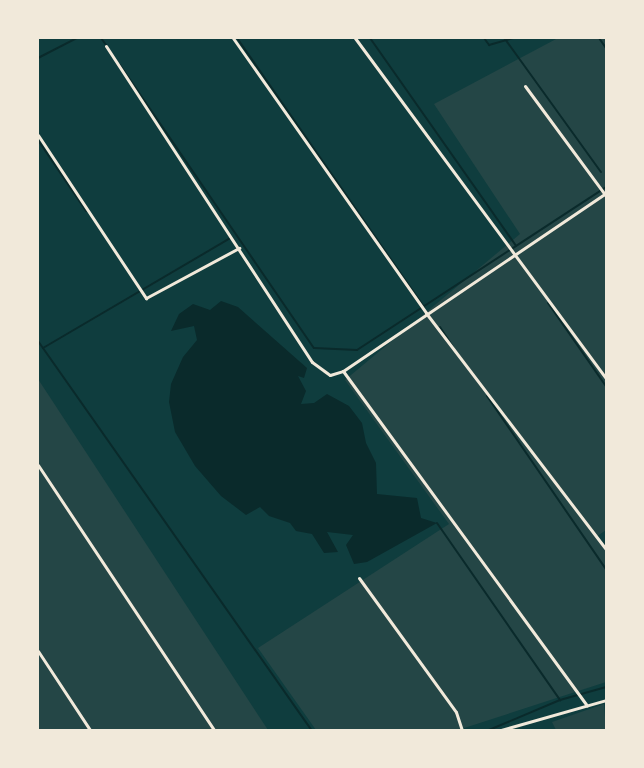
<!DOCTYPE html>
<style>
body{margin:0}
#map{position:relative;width:644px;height:768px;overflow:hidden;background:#0f3d3e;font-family:Lato,sans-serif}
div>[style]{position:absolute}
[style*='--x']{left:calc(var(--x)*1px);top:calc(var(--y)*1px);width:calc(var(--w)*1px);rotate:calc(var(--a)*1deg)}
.green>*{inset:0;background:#244646}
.water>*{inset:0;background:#0a2a2b}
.stream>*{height:2px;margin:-1px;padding:0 1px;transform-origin:1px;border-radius:1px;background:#0a2a2b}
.minor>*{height:3px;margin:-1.5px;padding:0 1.5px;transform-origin:1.5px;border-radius:1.5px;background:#f1e9da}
span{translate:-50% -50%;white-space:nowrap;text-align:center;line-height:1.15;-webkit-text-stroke:4.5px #f1e9da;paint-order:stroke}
.frame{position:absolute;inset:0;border:39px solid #f1e9da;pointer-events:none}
</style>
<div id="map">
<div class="green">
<div style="clip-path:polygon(558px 38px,606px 38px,606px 530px,596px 537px,606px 552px,606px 682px,458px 730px,316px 730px,258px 648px,449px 524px,345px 380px,520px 234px,434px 104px)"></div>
<div style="clip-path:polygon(38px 379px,268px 730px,38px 730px)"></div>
<div style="clip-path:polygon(604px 704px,606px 730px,556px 730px,552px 722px)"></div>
</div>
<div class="water">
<div style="clip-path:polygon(221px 301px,238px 307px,307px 368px,304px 378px,298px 376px,306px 391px,301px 404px,314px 403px,327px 394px,349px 406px,362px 423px,366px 443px,376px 463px,377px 494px,417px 498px,421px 518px,437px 523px,367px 562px,354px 564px,346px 545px,353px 535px,327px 532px,338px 552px,324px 553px,312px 534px,296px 531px,290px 523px,269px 516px,260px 507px,246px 515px,221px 496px,195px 466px,175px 432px,169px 402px,171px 384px,183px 357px,197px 340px,194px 326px,171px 331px,179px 314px,193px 304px,210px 310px)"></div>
</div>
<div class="stream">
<div style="--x:101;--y:38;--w:9;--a:54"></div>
<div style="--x:237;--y:38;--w:328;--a:55.2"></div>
<div style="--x:370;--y:38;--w:254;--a:54.9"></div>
<div style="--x:484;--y:38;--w:9;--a:54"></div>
<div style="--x:489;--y:45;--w:25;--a:-16"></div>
<div style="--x:599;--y:38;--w:12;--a:55"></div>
<div style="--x:505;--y:39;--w:164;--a:54.2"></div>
<div style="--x:38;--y:58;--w:44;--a:-27.1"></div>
<div style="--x:120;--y:65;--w:343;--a:55.6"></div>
<div style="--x:314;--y:348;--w:43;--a:2.7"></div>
<div style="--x:357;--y:350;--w:298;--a:-33.2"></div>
<div style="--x:38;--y:140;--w:86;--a:55.9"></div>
<div style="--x:548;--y:303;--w:101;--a:55.1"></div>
<div style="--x:440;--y:327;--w:24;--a:57"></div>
<div style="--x:38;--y:341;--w:475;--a:54.9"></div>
<div style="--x:43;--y:348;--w:216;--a:-30.4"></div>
<div style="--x:487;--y:396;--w:210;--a:55.5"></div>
<div style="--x:437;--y:523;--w:216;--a:55.2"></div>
<div style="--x:489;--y:730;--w:77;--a:-22.9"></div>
<div style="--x:560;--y:700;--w:48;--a:-15.8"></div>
</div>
<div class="minor">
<div style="--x:233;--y:38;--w:336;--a:54.9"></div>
<div style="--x:426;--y:313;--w:297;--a:52.7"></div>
<div style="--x:355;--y:38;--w:423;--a:53.6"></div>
<div style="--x:106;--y:46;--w:377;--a:56.9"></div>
<div style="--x:312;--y:362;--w:22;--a:36"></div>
<div style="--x:330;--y:375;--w:14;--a:-17"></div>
<div style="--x:343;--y:371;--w:414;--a:53.9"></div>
<div style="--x:525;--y:86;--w:137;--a:53.6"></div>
<div style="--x:38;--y:135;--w:196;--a:56.5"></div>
<div style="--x:146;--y:298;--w:106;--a:-28.3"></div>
<div style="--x:343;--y:371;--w:318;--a:-34.1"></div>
<div style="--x:38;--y:465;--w:318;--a:56.4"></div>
<div style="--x:359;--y:578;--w:165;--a:54.1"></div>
<div style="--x:456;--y:712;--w:19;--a:72"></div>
<div style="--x:38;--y:651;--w:95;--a:56.6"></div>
<div style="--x:501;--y:730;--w:109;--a:-15.9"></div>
</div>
<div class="frame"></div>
</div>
